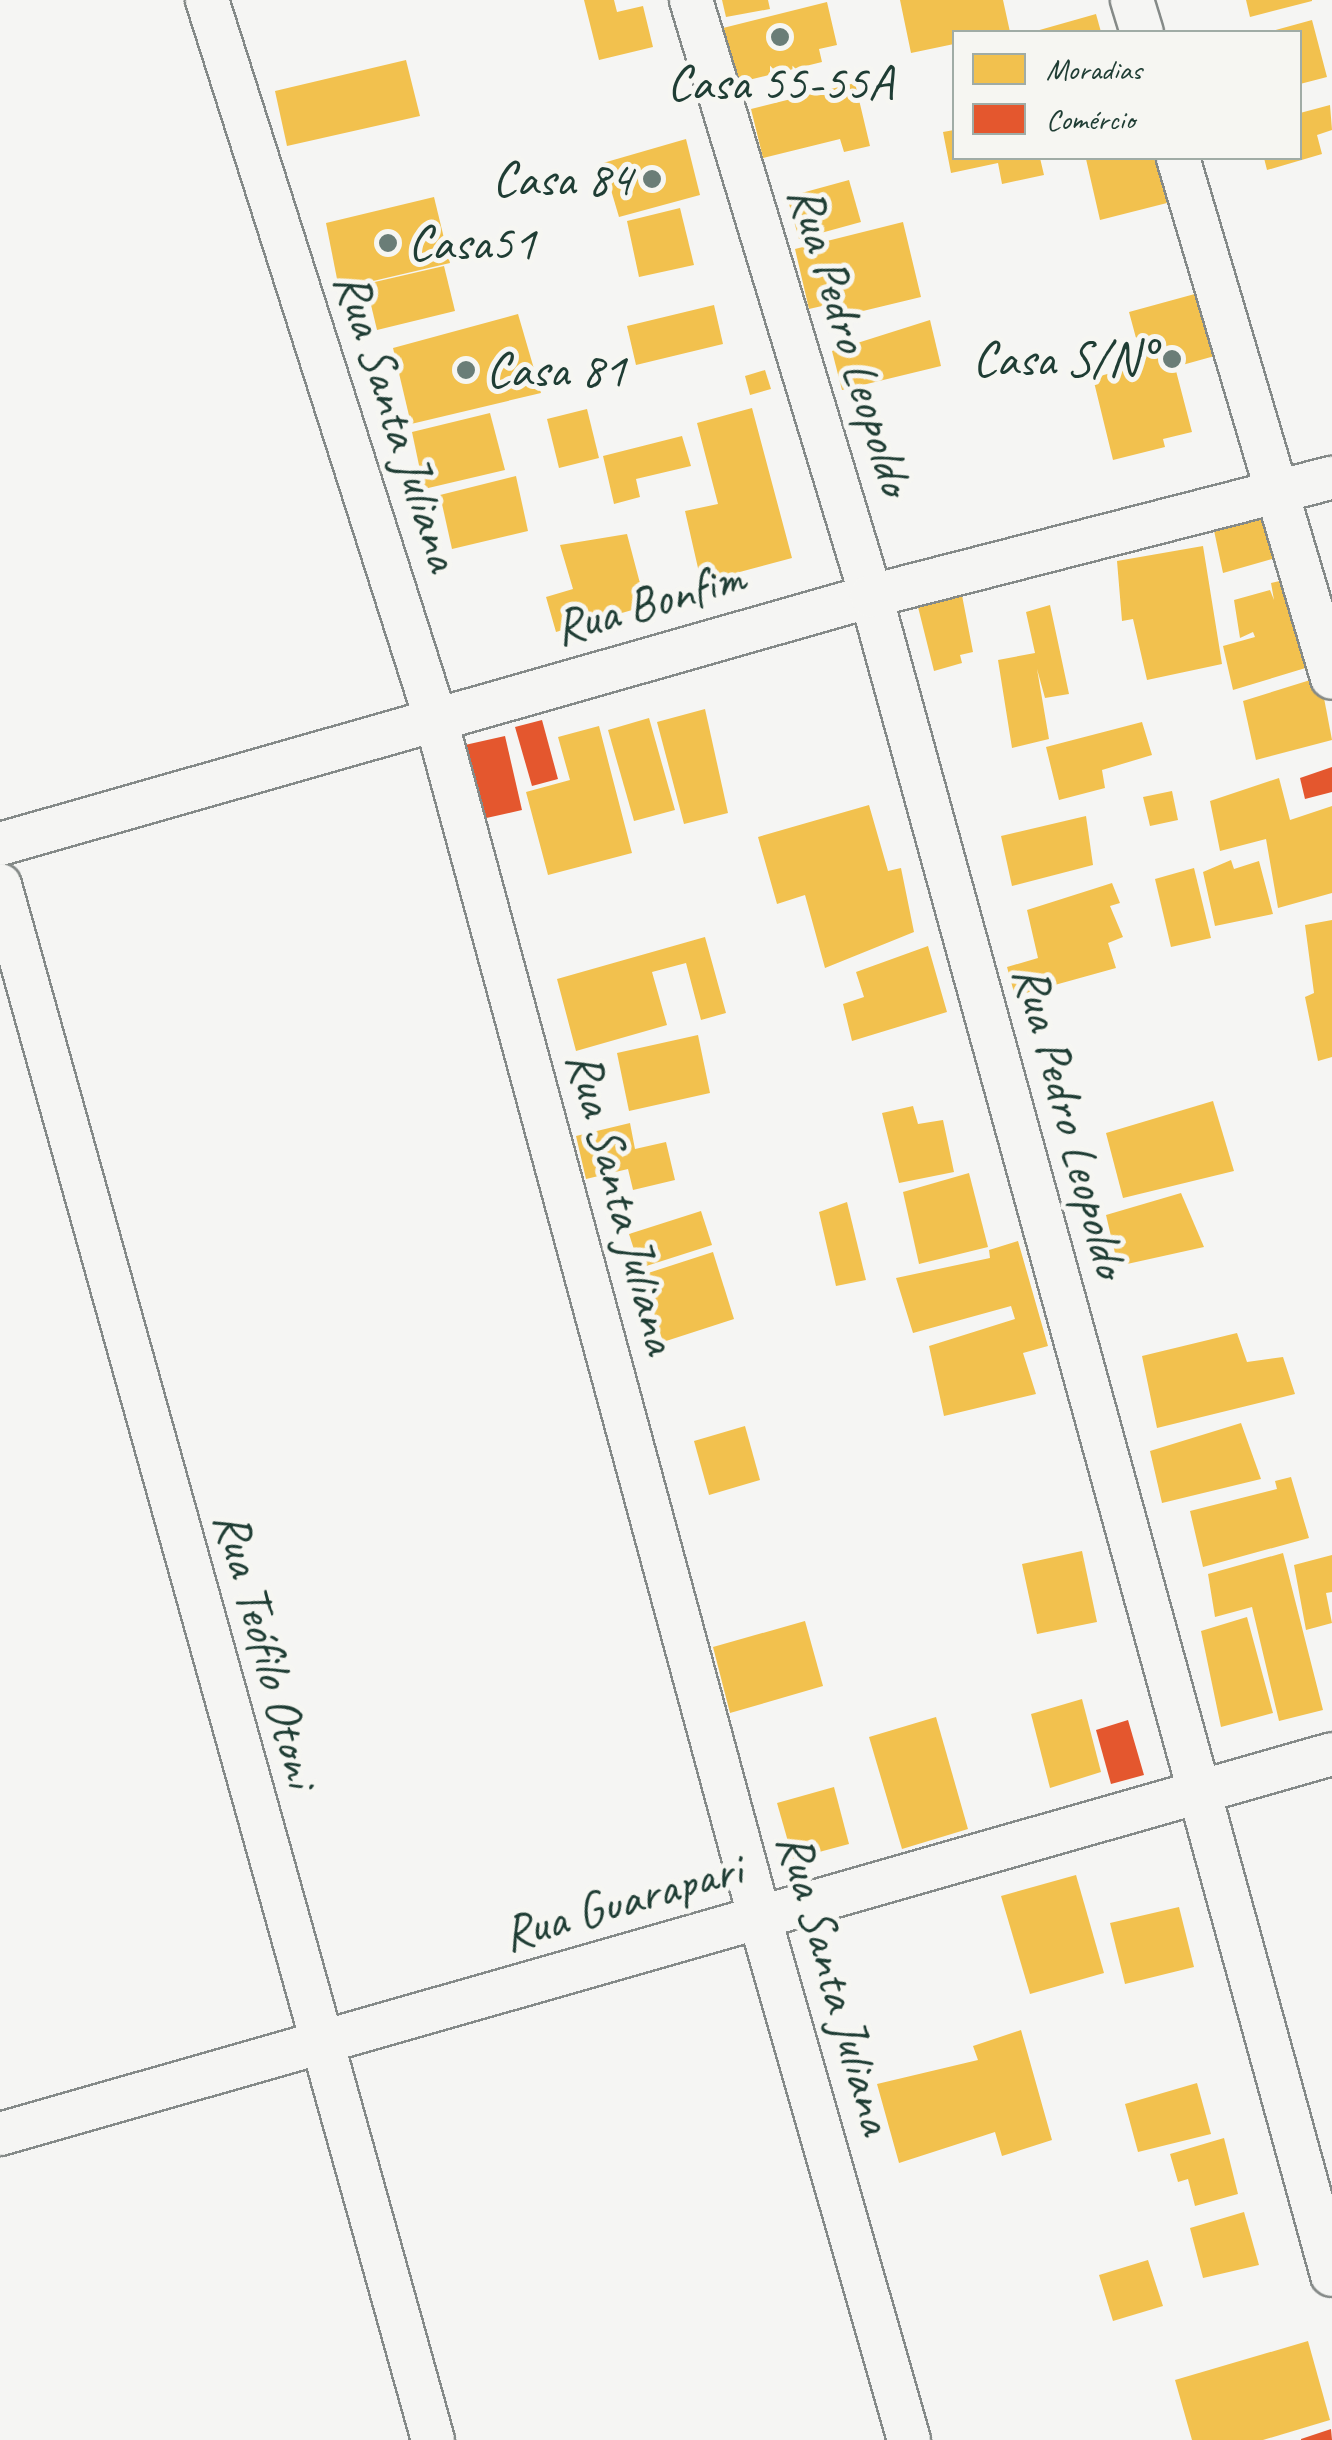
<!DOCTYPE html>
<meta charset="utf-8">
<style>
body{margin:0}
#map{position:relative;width:1332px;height:2440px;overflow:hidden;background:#f5f5f3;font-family:Caveat,sans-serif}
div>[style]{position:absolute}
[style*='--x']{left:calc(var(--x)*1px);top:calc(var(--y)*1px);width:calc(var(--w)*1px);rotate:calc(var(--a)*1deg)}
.homes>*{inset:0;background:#f2c14e}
.shops>*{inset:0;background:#e4572e}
.roads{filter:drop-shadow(2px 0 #858a88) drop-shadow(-2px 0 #858a88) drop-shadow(0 2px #858a88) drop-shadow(0 -2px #858a88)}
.street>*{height:42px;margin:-21px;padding:0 21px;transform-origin:21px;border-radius:21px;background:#f5f5f3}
.dots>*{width:28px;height:28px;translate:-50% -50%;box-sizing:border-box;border:5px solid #f6f6f2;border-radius:50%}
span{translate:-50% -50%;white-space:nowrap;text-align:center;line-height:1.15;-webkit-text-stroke:10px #f6f6f2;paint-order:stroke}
.poi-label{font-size:50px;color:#1f3d34}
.right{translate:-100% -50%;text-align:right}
.left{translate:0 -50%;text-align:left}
.street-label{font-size:50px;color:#1f3d34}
.legend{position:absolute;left:952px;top:30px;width:350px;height:130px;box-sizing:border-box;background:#f6f6f2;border:2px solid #a0aca6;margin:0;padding:12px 18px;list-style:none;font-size:30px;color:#1f3d34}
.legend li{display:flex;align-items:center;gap:20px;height:50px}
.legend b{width:50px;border:2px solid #a0aca6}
</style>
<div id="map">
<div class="homes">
<div style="clip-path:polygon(584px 0,614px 0,617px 12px,643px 6px,653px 47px,599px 60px)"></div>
<div style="clip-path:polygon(722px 0,768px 0,770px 9px,726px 17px)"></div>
<div style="clip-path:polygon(900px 0,1003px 0,1010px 32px,954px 32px,954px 44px,911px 53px)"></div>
<div style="clip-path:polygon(1246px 0,1312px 0,1312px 1px,1250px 17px)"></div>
<div style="clip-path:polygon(827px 2px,837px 45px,819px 49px,822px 62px,736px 83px,723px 28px)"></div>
<div style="clip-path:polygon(1096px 14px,1101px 32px,1036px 32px,1036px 31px)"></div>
<div style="clip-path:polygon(1312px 20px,1327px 77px,1300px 84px,1300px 32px,1272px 31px)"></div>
<div style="clip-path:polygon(406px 60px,420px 116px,287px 146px,275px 91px)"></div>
<div style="clip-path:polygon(855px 83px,870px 146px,844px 152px,840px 139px,763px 158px,751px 109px)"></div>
<div style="clip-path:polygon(1330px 105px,1332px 130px,1317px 135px,1322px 154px,1267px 170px,1264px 158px,1300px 158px,1300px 113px)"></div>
<div style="clip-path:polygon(954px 130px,954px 158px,1040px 158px,1044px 175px,1002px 184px,998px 163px,951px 173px,943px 132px)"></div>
<div style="clip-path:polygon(686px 139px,700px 195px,619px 217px,603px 163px)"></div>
<div style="clip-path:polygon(1154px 158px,1167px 203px,1100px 220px,1086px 159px)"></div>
<div style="clip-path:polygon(849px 180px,861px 222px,799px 239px,787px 197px)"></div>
<div style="clip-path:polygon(434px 197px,450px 263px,339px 289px,326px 223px)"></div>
<div style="clip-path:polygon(680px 208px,694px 265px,639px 277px,627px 221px)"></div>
<div style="clip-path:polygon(903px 222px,921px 297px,838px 317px,835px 303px,809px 309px,795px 249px)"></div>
<div style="clip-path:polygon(444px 266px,455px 311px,377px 330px,366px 284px)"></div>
<div style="clip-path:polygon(1213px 289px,1229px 352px,1175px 367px,1192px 432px,1163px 439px,1165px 447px,1113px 460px,1093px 378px,1143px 364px,1129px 312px)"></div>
<div style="clip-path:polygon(714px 305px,723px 344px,636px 365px,627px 326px)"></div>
<div style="clip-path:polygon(518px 314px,541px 393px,411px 424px,393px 348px)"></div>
<div style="clip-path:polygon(930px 320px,941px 366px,842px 390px,832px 351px)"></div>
<div style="clip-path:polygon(765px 370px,771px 389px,750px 395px,745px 376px)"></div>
<div style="clip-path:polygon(752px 408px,792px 558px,736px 573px,738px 582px,703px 590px,685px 511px,718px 504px,697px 423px)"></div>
<div style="clip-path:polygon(587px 409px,599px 458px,559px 468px,547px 419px)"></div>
<div style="clip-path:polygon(490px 413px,505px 470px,424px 489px,412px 432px)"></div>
<div style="clip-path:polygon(682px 436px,691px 466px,636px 479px,640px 497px,614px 504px,603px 456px)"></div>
<div style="clip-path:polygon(516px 476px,528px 531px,452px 549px,440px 495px)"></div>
<div style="clip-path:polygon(1264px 508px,1279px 557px,1223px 573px,1212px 521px)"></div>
<div style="clip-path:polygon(627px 534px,646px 606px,556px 632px,546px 597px,573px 589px,560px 545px)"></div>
<div style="clip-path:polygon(1203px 546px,1222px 664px,1147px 680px,1133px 619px,1122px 621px,1117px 561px)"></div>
<div style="clip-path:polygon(1297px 577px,1322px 663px,1233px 690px,1223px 646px,1255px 637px,1253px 632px,1240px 638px,1234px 600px,1270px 590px,1274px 600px,1271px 583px)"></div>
<div style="clip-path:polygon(960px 585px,973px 652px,960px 655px,962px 663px,934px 671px,917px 603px)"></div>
<div style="clip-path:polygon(1050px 605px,1069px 694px,1045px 698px,1037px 669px,1049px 739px,1012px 748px,998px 660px,1035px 653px,1026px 612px)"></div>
<div style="clip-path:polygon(1320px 677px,1332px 740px,1256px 760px,1243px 701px)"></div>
<div style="clip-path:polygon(705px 709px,728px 813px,684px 824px,657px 722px)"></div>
<div style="clip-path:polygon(649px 718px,675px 810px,634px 821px,608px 730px)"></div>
<div style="clip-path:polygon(1142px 722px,1152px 755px,1102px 770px,1105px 788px,1059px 800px,1046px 747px)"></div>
<div style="clip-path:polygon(599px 726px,632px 853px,548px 875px,526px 792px,570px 780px,558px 737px)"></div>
<div style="clip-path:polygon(1279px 778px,1290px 820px,1332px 806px,1332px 893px,1278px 908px,1266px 839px,1220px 851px,1210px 801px)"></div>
<div style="clip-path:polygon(1172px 791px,1178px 820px,1150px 826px,1143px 797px)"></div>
<div style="clip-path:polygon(869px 805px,888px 871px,901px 868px,914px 932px,825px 968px,805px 895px,777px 904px,758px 837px)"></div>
<div style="clip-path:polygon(1086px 816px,1093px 865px,1012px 886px,1001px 836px)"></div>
<div style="clip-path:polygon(1231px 860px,1234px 869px,1259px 861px,1273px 914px,1215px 926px,1203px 872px)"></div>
<div style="clip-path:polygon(1194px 868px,1211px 938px,1171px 947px,1155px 879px)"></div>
<div style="clip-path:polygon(1112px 883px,1120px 903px,1110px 906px,1123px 937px,1108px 943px,1116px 968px,1015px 996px,1007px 967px,1038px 958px,1027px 910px)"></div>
<div style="clip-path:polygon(1332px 920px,1332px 1057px,1318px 1061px,1305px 997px,1314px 993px,1305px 925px)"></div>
<div style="clip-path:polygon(705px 937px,726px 1013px,701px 1020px,686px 963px,652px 972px,667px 1025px,576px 1051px,557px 979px)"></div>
<div style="clip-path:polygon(928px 946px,947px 1012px,852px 1041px,843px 1004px,864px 997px,856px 972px)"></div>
<div style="clip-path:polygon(698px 1035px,710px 1093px,629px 1111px,617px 1053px)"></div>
<div style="clip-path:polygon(1213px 1101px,1234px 1171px,1123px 1198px,1106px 1133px)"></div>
<div style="clip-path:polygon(913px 1106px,918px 1124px,943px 1120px,954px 1172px,899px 1183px,882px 1113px)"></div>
<div style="clip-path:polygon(630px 1123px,635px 1149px,666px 1142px,675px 1180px,633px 1190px,628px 1169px,586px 1179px,576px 1136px)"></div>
<div style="clip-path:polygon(969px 1173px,988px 1247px,919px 1264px,903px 1192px)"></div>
<div style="clip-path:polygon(1181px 1193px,1204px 1247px,1118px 1266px,1106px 1215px)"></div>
<div style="clip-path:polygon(847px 1202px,866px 1280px,836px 1286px,819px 1212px)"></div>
<div style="clip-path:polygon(701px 1211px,712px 1245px,640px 1268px,629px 1234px)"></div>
<div style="clip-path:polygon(1018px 1241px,1048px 1346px,1023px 1353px,1036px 1394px,944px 1416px,929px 1346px,1015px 1319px,1011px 1306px,913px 1333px,896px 1278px,990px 1258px,989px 1250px)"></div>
<div style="clip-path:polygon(713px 1252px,734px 1319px,663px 1342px,642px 1275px)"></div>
<div style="clip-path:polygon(1237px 1333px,1247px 1362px,1283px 1357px,1295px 1394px,1157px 1428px,1142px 1356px)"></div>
<div style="clip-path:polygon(1241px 1423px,1261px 1479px,1162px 1503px,1150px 1451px)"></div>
<div style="clip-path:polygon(745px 1426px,760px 1480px,709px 1495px,694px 1441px)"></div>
<div style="clip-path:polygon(1291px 1477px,1309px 1538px,1203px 1567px,1190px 1511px,1277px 1489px,1275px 1481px)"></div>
<div style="clip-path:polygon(1082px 1551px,1097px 1622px,1037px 1634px,1022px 1564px)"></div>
<div style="clip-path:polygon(1283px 1553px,1323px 1710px,1279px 1721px,1252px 1607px,1215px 1617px,1208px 1574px)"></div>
<div style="clip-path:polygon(1332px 1555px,1332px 1592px,1326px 1593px,1332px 1623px,1306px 1630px,1294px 1565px)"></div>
<div style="clip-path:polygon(1247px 1617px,1273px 1713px,1221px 1727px,1201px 1631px)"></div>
<div style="clip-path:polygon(805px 1621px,823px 1686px,730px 1713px,713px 1647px)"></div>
<div style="clip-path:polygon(1082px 1699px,1101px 1772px,1050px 1788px,1031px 1714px)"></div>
<div style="clip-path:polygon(936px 1717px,968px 1829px,902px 1849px,869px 1737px)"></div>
<div style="clip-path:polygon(834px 1787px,849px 1844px,793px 1859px,777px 1803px)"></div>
<div style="clip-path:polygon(1076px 1875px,1104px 1973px,1030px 1994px,1001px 1896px)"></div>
<div style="clip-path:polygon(1179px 1907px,1194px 1967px,1125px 1984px,1110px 1923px)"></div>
<div style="clip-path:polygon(1021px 2030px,1052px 2140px,1002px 2156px,995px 2132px,899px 2163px,877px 2084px,978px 2060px,973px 2046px)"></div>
<div style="clip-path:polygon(1197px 2083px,1211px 2134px,1138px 2152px,1125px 2104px)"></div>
<div style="clip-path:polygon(1224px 2138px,1238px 2194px,1195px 2206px,1188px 2179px,1178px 2182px,1170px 2154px)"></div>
<div style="clip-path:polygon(1244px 2212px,1259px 2265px,1203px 2278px,1190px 2228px)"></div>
<div style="clip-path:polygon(1148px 2260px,1163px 2306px,1113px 2321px,1099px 2275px)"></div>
<div style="clip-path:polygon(1308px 2341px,1330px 2420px,1263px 2440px,1192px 2440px,1175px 2380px)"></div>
</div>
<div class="shops">
<div style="clip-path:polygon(542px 720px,558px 779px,532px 786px,515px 727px)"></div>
<div style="clip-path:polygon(505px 736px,522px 810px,473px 821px,456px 747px)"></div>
<div style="clip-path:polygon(1332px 767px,1332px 792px,1305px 799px,1300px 778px)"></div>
<div style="clip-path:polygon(1128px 1720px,1144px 1775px,1111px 1784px,1096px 1730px)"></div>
<div style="clip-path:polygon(1331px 2429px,1332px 2440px,1301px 2440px,1301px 2439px)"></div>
</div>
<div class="roads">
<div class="street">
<div style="--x:207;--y:0;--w:756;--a:72.36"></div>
<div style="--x:436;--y:720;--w:1242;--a:74.88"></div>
<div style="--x:760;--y:1919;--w:542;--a:74.04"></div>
<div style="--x:691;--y:0;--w:623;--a:73.19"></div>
<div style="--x:871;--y:596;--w:1741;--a:74.65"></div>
<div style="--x:1132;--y:0;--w:34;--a:73"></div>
<div style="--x:1178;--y:158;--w:542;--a:73.5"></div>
<div style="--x:0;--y:844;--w:906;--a:-15.89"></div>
<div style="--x:871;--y:596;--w:476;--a:-14.4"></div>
<div style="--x:0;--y:885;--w:1614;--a:74.44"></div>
<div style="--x:0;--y:2134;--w:1385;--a:-15.92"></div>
</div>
</div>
<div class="dots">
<div style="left:780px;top:37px;background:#6a7d77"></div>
<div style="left:652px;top:179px;background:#6a7d77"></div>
<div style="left:388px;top:243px;background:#6a7d77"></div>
<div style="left:1172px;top:359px;background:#6a7d77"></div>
<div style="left:466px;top:370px;background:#6a7d77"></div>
</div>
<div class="poi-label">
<span style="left:780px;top:83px">Casa 55-55A</span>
<span class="right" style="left:632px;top:179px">Casa 84</span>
<span class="left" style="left:408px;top:243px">Casa51</span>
<span class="right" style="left:1152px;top:359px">Casa S/N°</span>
<span class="left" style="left:486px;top:370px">Casa 81</span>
</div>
<div class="street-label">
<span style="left:851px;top:340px;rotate:73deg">Rua Pedro Leopoldo</span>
<span style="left:398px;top:421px;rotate:72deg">Rua Santa Juliana</span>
<span style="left:649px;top:602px;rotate:-16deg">Rua Bonfim</span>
<span style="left:1071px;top:1121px;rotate:75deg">Rua Pedro Leopoldo</span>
<span style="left:623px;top:1202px;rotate:75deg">Rua Santa Juliana</span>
<span style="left:267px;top:1649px;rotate:75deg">Rua Teófilo Otoni</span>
<span style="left:622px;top:1901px;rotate:-16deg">Rua Guarapari</span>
<span style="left:836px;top:1983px;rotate:74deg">Rua Santa Juliana</span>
</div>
<ul class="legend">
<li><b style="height:28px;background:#f2c14e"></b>Moradias</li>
<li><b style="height:28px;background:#e4572e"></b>Comércio</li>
</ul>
</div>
